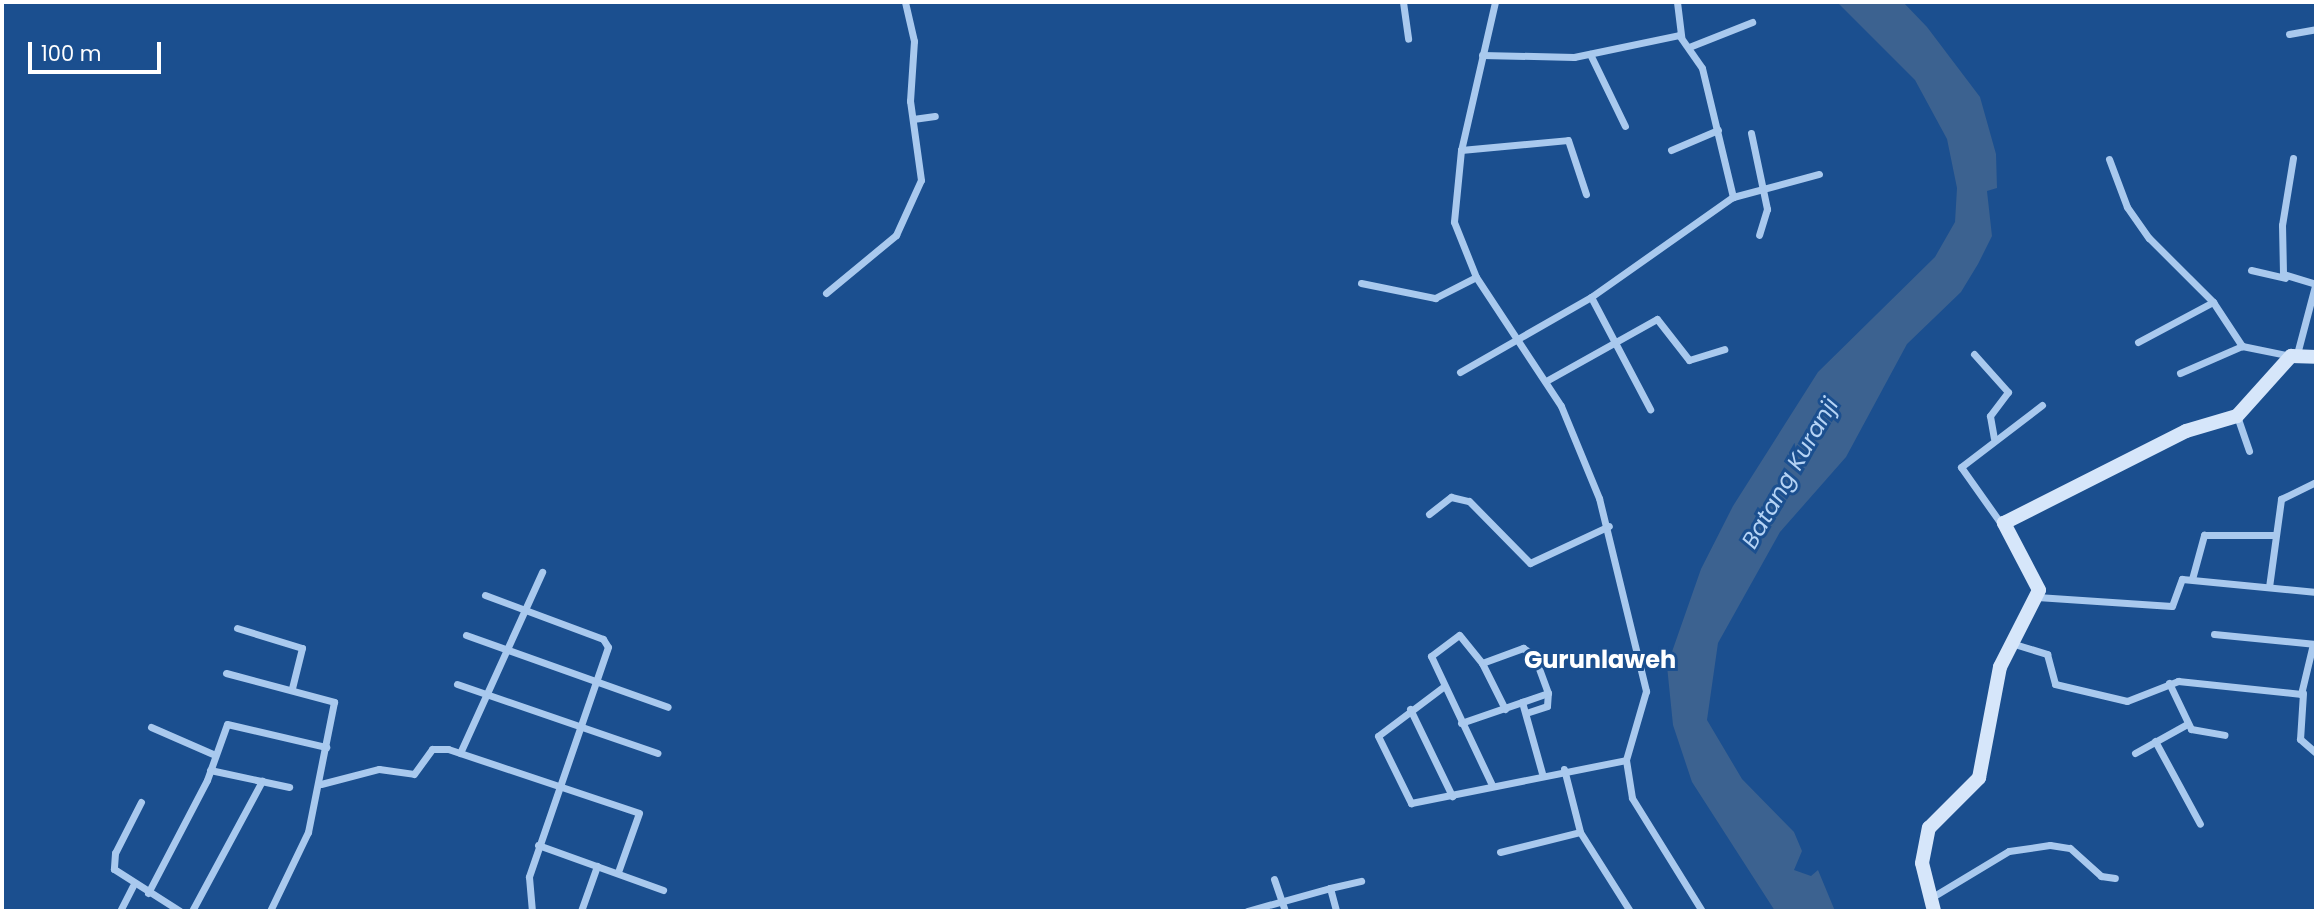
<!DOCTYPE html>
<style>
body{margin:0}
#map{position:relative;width:2318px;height:913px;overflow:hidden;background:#1b4f8f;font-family:Poppins,sans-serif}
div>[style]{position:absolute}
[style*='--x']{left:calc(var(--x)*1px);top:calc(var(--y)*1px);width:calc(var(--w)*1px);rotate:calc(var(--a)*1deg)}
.water>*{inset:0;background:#3c6290}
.street>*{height:7px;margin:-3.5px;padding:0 3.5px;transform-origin:3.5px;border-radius:3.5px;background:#a9c9ee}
.secondary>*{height:14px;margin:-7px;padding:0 7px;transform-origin:7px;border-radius:7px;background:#d6e6fa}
span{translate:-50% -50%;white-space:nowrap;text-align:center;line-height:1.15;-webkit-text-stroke:6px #1b4f8f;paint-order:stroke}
.water-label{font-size:23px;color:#b5d3f5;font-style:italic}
.quarter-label{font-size:24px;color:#fff;font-weight:700}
.frame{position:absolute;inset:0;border:4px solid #fff;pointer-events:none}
.scale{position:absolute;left:28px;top:42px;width:133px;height:32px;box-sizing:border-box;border:4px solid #fff;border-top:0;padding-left:9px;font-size:21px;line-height:24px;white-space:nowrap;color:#fff;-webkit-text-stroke:5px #1b4f8f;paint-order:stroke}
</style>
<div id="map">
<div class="water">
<div style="clip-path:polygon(1837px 2px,1903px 2px,1927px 27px,1980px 97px,1996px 154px,1997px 188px,1987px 191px,1992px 236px,1978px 264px,1961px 292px,1907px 344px,1846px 457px,1780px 532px,1718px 643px,1707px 720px,1742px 779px,1794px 832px,1802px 851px,1794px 870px,1811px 876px,1818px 870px,1835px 911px,1775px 911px,1692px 782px,1673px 725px,1667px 666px,1701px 569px,1733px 506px,1818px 372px,1935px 257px,1955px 222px,1957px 188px,1947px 139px,1915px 80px)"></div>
</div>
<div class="street">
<div style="--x:1403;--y:2;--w:37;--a:82"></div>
<div style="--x:1495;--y:2;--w:152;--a:102.9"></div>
<div style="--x:1461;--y:150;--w:72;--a:95.6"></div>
<div style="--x:1454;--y:222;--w:59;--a:68.2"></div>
<div style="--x:1476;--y:277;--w:154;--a:56.6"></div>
<div style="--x:1561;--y:406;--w:100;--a:67.6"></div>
<div style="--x:1599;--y:498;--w:199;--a:76.3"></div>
<div style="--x:1646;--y:691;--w:72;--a:106.2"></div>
<div style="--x:1626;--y:760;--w:38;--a:81"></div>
<div style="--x:1632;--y:798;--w:133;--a:58.2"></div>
<div style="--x:1677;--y:2;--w:35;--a:83"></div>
<div style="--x:2289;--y:34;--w:27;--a:-10"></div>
<div style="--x:1689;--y:47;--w:68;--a:-21.6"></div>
<div style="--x:1590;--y:54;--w:80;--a:64.1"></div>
<div style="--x:1482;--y:55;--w:92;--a:1.2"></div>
<div style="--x:1574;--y:57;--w:107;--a:-11.8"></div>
<div style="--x:1679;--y:35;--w:40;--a:55.1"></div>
<div style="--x:1702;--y:68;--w:133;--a:76.5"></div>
<div style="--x:913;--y:119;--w:22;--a:-8"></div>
<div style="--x:1751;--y:133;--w:78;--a:78.1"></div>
<div style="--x:1767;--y:209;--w:27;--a:107"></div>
<div style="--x:1461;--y:150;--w:107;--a:-5.3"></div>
<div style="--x:1568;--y:140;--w:57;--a:71.6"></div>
<div style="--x:1671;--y:150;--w:51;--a:-23.1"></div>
<div style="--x:2293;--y:158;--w:68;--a:99.3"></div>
<div style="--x:2282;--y:225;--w:49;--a:88.8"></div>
<div style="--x:2283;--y:274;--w:34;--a:17"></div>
<div style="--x:2109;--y:159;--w:51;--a:69.4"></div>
<div style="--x:2127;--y:207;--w:38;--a:55"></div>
<div style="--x:2149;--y:238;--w:91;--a:45"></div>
<div style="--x:2213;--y:302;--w:53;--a:56.6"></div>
<div style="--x:2251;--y:270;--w:35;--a:13"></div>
<div style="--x:1361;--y:283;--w:76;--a:11.5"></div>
<div style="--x:1435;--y:298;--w:46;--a:-27.1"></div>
<div style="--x:826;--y:293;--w:91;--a:-39.6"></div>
<div style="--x:896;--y:235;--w:60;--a:-65.6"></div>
<div style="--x:921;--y:180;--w:80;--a:-97.9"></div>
<div style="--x:910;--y:101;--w:60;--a:-86.2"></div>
<div style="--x:914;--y:41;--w:40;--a:-103"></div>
<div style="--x:1591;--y:297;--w:127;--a:62.2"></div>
<div style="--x:2138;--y:342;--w:85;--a:-28.1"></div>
<div style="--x:1974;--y:354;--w:51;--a:48.2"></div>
<div style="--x:2008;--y:392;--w:30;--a:127"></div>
<div style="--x:1990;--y:416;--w:22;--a:80"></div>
<div style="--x:2297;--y:354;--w:74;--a:-75.2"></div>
<div style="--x:1460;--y:372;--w:151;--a:-29.8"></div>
<div style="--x:1591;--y:297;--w:174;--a:-35.2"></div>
<div style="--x:1733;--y:197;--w:89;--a:-15"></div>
<div style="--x:2180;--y:373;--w:68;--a:-23.5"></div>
<div style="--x:2242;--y:346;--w:50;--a:11.5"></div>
<div style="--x:1546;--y:381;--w:127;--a:-29.2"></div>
<div style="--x:1657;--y:319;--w:52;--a:52"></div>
<div style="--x:1689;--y:360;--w:37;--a:-17"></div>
<div style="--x:2237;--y:416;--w:37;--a:71"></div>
<div style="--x:1429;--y:514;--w:28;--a:-38"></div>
<div style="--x:1451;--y:497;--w:18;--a:13"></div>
<div style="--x:1469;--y:501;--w:87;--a:45.5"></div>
<div style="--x:1530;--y:563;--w:87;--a:-25.1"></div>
<div style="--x:2002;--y:525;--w:71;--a:-125.3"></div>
<div style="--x:1961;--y:467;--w:102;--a:-37.4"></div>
<div style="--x:2192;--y:579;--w:46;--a:-74.7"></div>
<div style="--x:2204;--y:535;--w:71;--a:0"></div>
<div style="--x:2269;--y:587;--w:89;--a:-82.2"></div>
<div style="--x:2281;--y:499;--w:39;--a:-26"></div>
<div style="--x:485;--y:595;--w:126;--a:20.4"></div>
<div style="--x:603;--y:639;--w:9;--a:58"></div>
<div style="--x:608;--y:647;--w:243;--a:109"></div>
<div style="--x:529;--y:877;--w:34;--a:85"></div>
<div style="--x:2037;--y:597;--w:135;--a:3.8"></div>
<div style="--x:2172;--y:606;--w:29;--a:-70"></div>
<div style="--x:2182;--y:579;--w:135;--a:5.5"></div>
<div style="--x:237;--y:628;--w:68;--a:17.1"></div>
<div style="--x:302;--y:648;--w:41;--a:104"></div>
<div style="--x:2214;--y:634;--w:102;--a:5.6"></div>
<div style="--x:466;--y:635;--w:214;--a:19.6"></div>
<div style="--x:2011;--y:643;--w:38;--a:17"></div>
<div style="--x:2047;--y:654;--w:31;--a:75"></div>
<div style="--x:2055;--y:684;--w:74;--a:13.3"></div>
<div style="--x:2127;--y:701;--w:55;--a:-21.4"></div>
<div style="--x:2178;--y:681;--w:124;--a:6"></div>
<div style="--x:2301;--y:694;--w:51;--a:-76.5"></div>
<div style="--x:1482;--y:663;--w:36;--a:-129"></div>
<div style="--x:1459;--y:635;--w:35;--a:143"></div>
<div style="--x:1431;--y:656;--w:143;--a:64.7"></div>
<div style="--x:226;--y:673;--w:112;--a:15"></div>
<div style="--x:334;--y:702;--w:133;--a:101.3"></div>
<div style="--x:308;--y:832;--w:88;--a:115.7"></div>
<div style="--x:2169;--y:683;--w:51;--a:64.4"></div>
<div style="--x:2191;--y:729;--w:34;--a:10"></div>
<div style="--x:457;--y:684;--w:212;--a:19"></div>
<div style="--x:1443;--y:687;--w:81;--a:143"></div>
<div style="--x:1378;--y:736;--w:75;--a:63.8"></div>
<div style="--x:1411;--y:803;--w:219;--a:-11.3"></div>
<div style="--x:2303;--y:693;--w:46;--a:93.7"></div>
<div style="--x:2300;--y:739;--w:21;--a:41"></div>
<div style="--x:1410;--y:709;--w:97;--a:64.2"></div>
<div style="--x:1505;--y:709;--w:51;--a:-116.6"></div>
<div style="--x:1482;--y:663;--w:44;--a:-20.1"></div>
<div style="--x:1523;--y:648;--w:13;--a:32"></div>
<div style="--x:1534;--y:655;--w:40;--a:69.8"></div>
<div style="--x:1548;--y:693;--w:28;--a:161"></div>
<div style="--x:1526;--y:713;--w:22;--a:-18"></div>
<div style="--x:1547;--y:706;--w:13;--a:-86"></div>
<div style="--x:1461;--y:723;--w:65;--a:-19"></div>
<div style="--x:1522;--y:702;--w:74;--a:74.3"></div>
<div style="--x:151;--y:727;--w:70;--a:23.6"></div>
<div style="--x:2155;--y:741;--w:94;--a:61.5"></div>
<div style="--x:460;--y:753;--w:199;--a:-65.6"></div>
<div style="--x:2135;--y:753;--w:60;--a:-29.1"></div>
<div style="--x:1564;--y:769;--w:65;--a:75.7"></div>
<div style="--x:1580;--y:832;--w:93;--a:57.7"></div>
<div style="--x:210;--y:770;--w:81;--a:12.1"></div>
<div style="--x:321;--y:784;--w:60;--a:-14.5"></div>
<div style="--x:379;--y:769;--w:35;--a:8"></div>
<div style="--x:414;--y:774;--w:31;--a:-54"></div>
<div style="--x:432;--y:749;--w:16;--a:0"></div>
<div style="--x:448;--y:749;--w:201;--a:18.5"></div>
<div style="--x:639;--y:813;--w:63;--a:109.6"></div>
<div style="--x:141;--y:802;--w:57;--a:117"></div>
<div style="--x:115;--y:853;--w:16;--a:94"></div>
<div style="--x:114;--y:869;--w:78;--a:32.5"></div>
<div style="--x:538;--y:845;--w:133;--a:19.8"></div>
<div style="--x:1500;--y:852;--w:82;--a:-14"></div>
<div style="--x:1274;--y:879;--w:34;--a:71"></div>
<div style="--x:1330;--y:888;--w:32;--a:-13"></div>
<div style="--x:148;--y:893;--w:127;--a:-62.4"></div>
<div style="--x:207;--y:780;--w:59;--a:-70.3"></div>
<div style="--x:227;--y:724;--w:102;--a:13.1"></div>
<div style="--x:1929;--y:899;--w:93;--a:-31"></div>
<div style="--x:2009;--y:851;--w:41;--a:-8.3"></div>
<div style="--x:2050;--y:845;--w:20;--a:9"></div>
<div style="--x:2070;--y:848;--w:42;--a:42.1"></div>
<div style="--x:2101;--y:876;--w:14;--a:8"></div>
<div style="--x:120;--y:911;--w:28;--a:-63"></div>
<div style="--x:192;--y:911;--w:148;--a:-61.7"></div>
<div style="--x:581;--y:911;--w:48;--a:-70.4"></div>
<div style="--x:1247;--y:911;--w:86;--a:-15.5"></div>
<div style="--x:1330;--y:888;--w:24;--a:75"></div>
</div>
<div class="secondary">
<div style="--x:1934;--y:911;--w:49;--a:-104"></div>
<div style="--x:1922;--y:863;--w:36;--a:-79"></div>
<div style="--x:1929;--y:828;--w:71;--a:-45"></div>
<div style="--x:1979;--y:778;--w:113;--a:-79.3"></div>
<div style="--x:2000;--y:667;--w:86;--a:-63.1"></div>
<div style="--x:2039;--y:590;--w:76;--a:-117.6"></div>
<div style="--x:2004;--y:523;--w:204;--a:-26.8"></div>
<div style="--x:2186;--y:431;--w:53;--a:-16.4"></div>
<div style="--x:2237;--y:416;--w:81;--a:-48"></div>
<div style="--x:2291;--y:356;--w:25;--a:2"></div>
</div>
<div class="water-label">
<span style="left:1790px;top:473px;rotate:-60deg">Batang Kuranji</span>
</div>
<div class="quarter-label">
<span style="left:1600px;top:660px">Gurunlaweh</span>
</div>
<div class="frame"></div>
<div class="scale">100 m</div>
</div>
